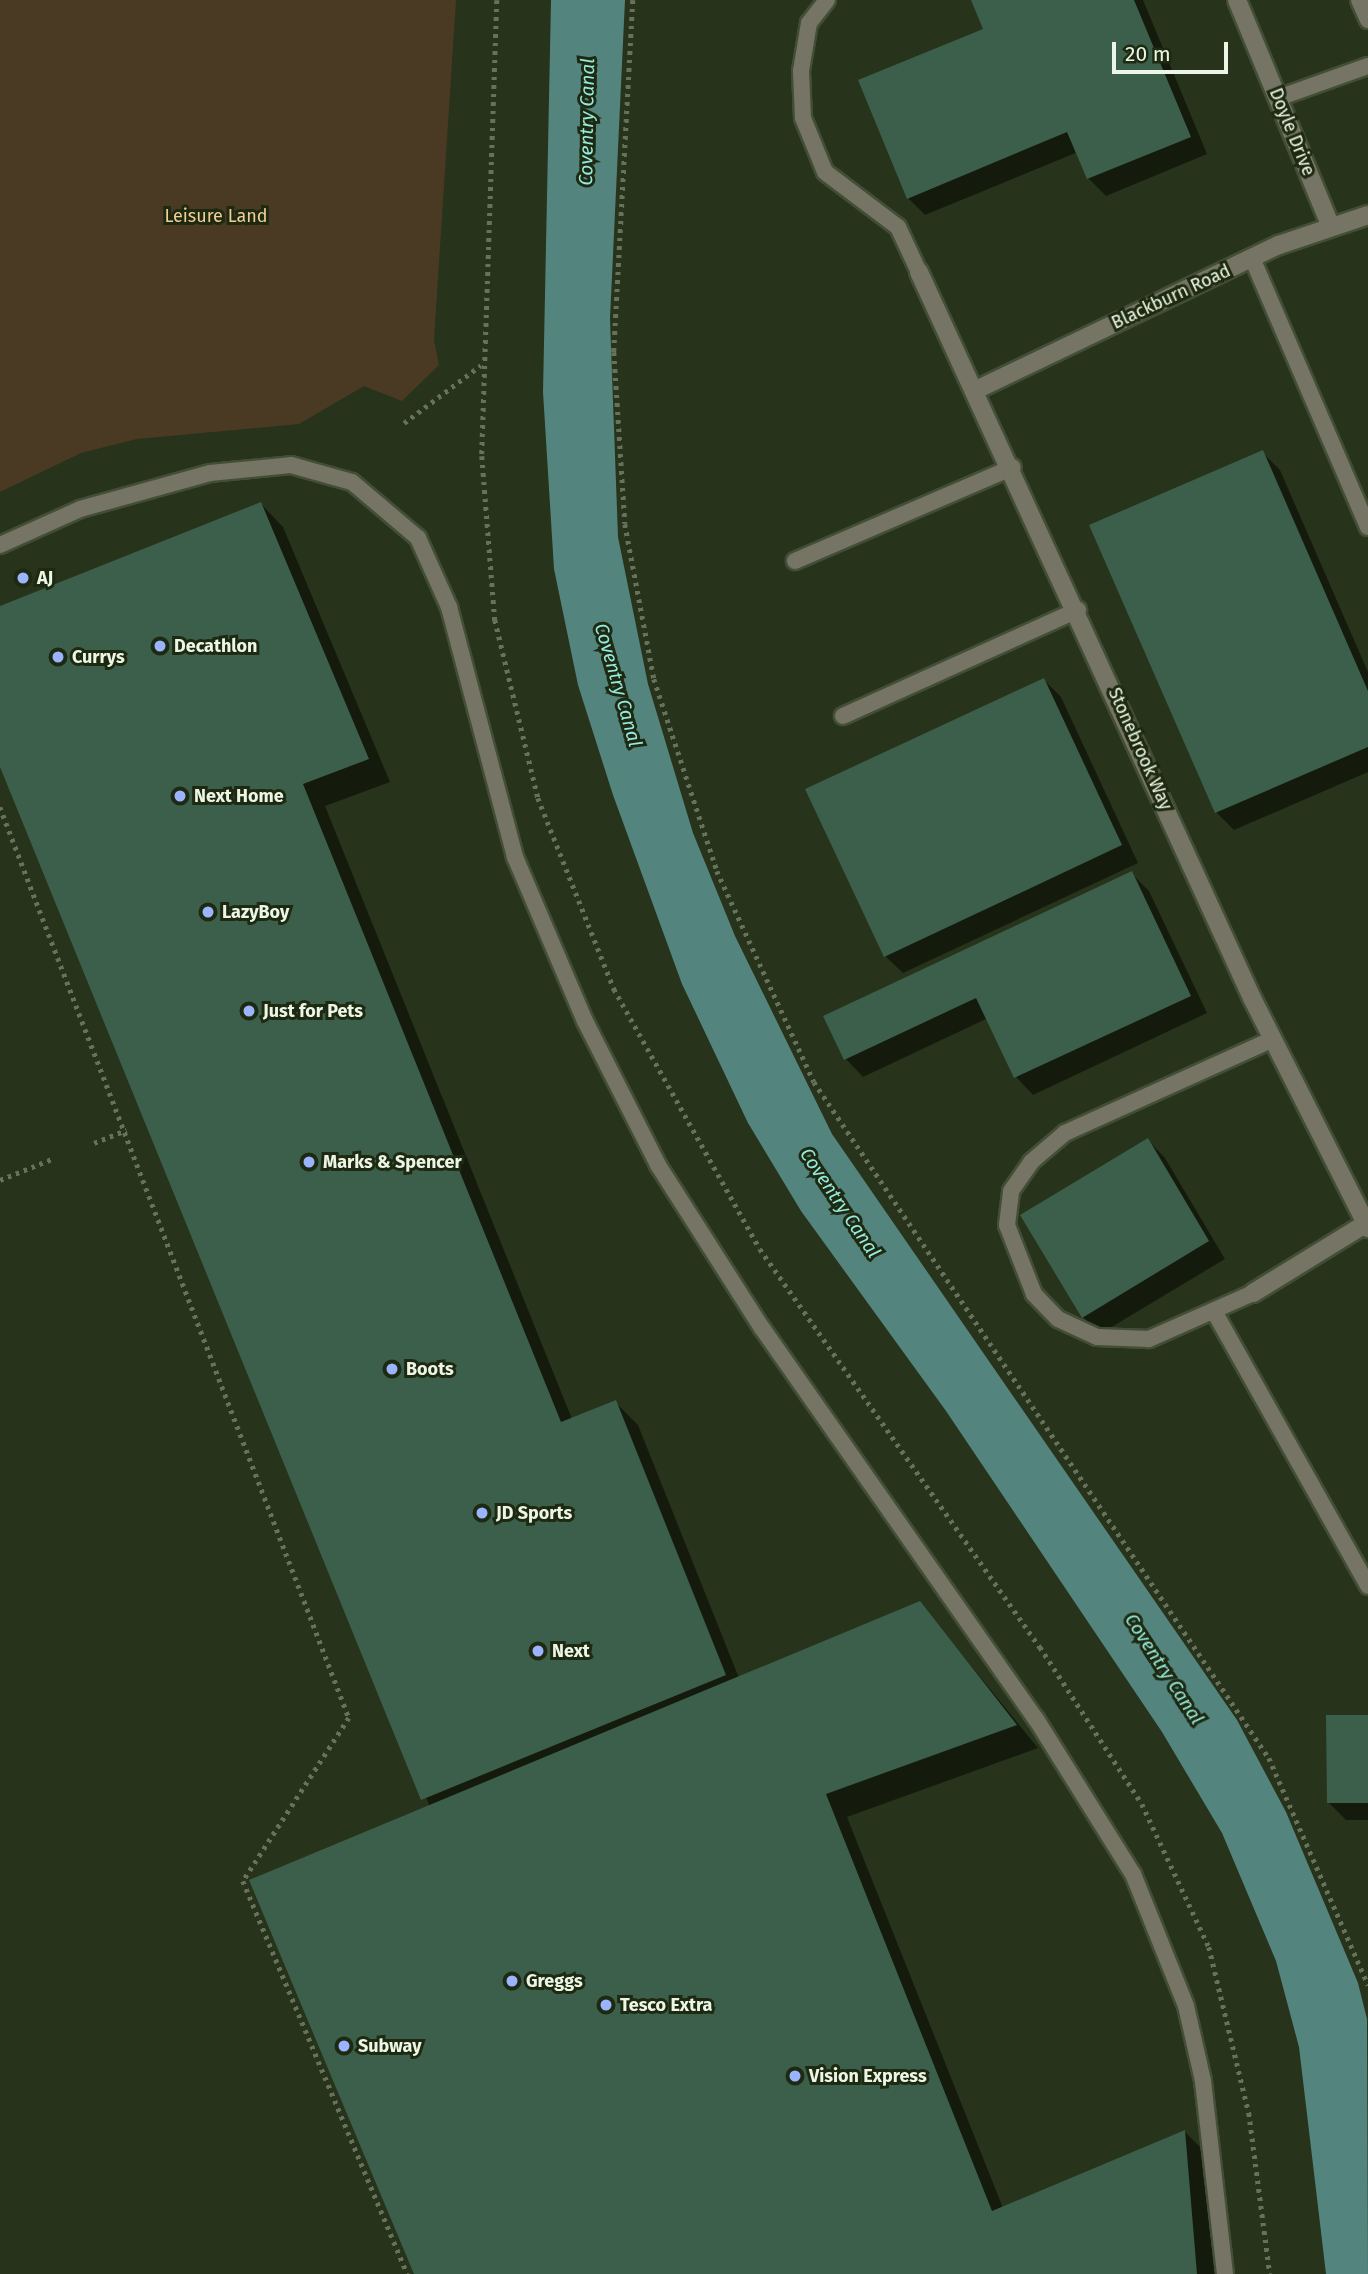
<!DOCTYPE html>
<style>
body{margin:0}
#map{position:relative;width:1368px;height:2274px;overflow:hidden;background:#27331a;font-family:"Fira Sans",sans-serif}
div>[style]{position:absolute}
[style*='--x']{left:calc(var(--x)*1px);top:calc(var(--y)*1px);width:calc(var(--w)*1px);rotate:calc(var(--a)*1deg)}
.green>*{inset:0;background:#4a3a24}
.water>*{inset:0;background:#54847e}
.shadow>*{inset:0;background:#0007}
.building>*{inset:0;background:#3b5f4b}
.path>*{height:4.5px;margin-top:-2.25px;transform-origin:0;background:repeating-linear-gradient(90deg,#67725c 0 3.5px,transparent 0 8.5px)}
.roads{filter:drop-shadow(2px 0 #434e37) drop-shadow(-2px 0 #434e37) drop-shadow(0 2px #434e37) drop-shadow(0 -2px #434e37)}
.service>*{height:16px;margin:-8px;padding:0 8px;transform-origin:8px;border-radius:8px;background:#767465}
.minor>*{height:18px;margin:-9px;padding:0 9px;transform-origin:9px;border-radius:9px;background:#767465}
.dots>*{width:19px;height:19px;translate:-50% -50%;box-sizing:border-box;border:4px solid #1d2910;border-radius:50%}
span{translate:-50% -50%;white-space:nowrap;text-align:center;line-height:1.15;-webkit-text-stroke:6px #1d2910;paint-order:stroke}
.street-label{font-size:18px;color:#edf6e6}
.park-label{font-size:18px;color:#f4cc96}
.poi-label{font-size:18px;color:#edf6e6;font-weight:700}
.left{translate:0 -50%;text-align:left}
.water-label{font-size:19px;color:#96eadf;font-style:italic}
.scale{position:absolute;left:1112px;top:42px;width:116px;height:32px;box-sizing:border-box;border:4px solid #edf6e6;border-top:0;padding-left:9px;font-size:21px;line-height:24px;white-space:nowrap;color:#edf6e6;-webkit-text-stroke:5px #1d2910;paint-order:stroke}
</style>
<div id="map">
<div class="green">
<div style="clip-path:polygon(0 0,456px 0,434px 340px,439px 365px,402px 401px,364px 386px,299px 424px,137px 439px,81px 453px,0 492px)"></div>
</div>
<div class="water">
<div style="clip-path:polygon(551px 0,625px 0,610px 319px,618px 537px,648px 684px,693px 833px,735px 936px,832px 1134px,1237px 1720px,1286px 1812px,1358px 1983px,1367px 2019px,1368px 2274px,1326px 2274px,1299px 2047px,1276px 1961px,1222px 1833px,1162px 1732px,946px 1411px,801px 1211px,748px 1123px,682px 984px,613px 795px,578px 685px,554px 569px,543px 392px)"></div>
</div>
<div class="shadow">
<div style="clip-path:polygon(973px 0,1143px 0,1207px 154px,1106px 196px,1088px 178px,1078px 152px,925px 215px,908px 198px,985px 30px)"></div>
<div style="clip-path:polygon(1262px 452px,1280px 470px,1368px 672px,1368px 772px,1234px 830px,1216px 812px)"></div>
<div style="clip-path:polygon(261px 504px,283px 527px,390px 782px,325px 806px,572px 1419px,615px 1402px,638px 1425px,739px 1678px,920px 1603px,1038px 1748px,847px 1817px,1003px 2208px,1185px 2132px,1207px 2154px,1217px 2274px,416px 2274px,430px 1807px,0 757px,0 608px)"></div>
<div style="clip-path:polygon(1044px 680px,1061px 697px,1138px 863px,903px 973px,885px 956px)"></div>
<div style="clip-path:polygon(1131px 873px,1149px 891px,1207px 1013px,1033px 1095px,1016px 1077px,988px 1018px,863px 1077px,846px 1059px,825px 1016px)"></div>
<div style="clip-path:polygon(1148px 1140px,1165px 1158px,1225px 1259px,1100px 1334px,1083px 1317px)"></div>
<div style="clip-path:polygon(1368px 1717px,1368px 1820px,1346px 1820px,1328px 1802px)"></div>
</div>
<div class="building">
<div style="clip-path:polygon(971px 0,1134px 0,1191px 137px,1087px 179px,1067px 132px,907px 199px,858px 80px,983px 29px)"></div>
<div style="clip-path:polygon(1263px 450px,1368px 691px,1368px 747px,1215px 813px,1089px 525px)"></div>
<div style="clip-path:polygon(261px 502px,369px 759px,303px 784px,561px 1422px,616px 1400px,726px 1675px,421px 1800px,0 767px,0 606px)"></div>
<div style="clip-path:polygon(1044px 678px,1122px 845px,884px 957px,805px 789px)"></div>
<div style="clip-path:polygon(1132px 871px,1191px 996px,1014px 1078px,976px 998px,844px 1060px,823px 1016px)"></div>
<div style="clip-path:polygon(1148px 1138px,1209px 1241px,1082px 1318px,1020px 1215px)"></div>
<div style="clip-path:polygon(920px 1601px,1017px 1725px,826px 1794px,992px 2211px,1185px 2130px,1197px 2274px,414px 2274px,249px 1880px)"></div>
<div style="clip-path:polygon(1326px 1715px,1368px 1715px,1368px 1803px,1327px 1803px)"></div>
</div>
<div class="path">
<div style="--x:497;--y:0;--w:456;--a:91.9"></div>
<div style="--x:482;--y:456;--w:165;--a:85.5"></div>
<div style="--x:495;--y:620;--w:183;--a:76.4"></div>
<div style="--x:538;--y:798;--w:206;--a:68.3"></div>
<div style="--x:614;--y:989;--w:298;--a:60.7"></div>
<div style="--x:760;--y:1249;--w:487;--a:54.9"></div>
<div style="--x:1040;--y:1647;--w:187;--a:57"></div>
<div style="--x:1142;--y:1804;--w:158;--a:64.9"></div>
<div style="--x:1209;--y:1947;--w:171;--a:76.5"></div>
<div style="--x:1249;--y:2113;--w:162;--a:82.6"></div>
<div style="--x:633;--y:0;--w:353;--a:93.1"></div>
<div style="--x:614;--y:352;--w:172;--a:86.3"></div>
<div style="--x:625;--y:524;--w:158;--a:79.4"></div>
<div style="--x:654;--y:679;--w:202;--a:71.8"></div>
<div style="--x:717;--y:871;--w:232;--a:65.3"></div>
<div style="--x:814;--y:1082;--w:815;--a:56.06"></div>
<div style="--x:1269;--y:1758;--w:248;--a:66.4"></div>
<div style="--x:404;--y:423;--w:96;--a:-37"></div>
<div style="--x:0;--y:807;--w:976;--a:69.04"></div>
<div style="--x:349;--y:1718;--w:194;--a:123"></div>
<div style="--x:243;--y:1881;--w:426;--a:67.3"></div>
<div style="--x:94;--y:1143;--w:35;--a:-22"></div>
<div style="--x:0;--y:1180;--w:56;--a:-22"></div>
</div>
<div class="roads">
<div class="service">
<div style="--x:827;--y:0;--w:29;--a:128"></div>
<div style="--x:809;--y:23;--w:49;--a:99.5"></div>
<div style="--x:801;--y:71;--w:47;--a:87.6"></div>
<div style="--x:803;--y:118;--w:58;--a:67.8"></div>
<div style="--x:825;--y:172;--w:91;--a:37"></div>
<div style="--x:898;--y:227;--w:50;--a:65"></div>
<div style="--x:1359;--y:0;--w:22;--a:66"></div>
<div style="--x:1278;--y:98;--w:96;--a:-19.6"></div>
<div style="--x:1252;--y:258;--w:293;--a:66.7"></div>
<div style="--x:0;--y:545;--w:88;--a:-24.2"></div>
<div style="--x:80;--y:509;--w:135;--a:-15.5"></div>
<div style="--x:210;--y:473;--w:81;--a:-5.6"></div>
<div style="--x:291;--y:465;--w:63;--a:15.6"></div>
<div style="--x:352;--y:482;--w:87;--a:40.3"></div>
<div style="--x:418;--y:538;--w:76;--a:65.8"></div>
<div style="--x:449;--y:607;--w:259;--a:75.2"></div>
<div style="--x:515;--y:857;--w:178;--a:66.9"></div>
<div style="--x:585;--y:1021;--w:161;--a:63.1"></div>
<div style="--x:658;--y:1165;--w:193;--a:57.5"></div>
<div style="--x:762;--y:1328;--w:477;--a:55"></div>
<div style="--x:1036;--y:1719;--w:183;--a:58"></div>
<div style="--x:1133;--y:1874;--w:142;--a:68.1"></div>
<div style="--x:1186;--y:2006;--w:77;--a:77.2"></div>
<div style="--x:1203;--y:2081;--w:194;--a:83.5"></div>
<div style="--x:795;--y:561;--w:237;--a:-23.3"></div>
<div style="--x:843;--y:716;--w:258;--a:-24.3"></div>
<div style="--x:1253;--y:1293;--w:114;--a:156.1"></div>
<div style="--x:1149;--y:1339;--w:52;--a:-177.8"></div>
<div style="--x:1097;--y:1337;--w:43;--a:-155.2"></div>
<div style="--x:1058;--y:1319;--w:35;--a:-134"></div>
<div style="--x:1034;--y:1294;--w:74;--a:-111.4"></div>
<div style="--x:1007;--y:1225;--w:34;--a:-83"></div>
<div style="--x:1011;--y:1191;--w:35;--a:-55"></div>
<div style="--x:1031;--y:1162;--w:45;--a:-40.5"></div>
<div style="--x:1065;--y:1133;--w:228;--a:-24.3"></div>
<div style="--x:1215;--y:1313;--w:313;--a:60.7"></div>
</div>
<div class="minor">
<div style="--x:1237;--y:0;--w:243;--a:67.5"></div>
<div style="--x:919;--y:272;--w:799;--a:65.36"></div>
<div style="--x:1252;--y:998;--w:258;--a:63.2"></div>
<div style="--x:978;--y:389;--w:334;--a:-25.6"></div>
<div style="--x:1279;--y:245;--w:94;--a:-18.6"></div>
<div style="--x:1253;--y:1293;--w:132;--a:-31.6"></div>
</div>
</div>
<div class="dots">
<div style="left:23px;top:578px;background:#9cb4fd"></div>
<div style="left:160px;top:646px;background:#9cb4fd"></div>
<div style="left:58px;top:657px;background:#9cb4fd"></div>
<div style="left:180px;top:796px;background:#9cb4fd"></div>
<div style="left:208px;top:912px;background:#9cb4fd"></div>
<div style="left:249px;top:1011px;background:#9cb4fd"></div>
<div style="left:309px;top:1162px;background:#9cb4fd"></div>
<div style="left:392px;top:1369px;background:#9cb4fd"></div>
<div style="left:482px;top:1513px;background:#9cb4fd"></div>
<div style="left:538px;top:1651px;background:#9cb4fd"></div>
<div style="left:512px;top:1981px;background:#9cb4fd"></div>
<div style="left:606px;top:2005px;background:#9cb4fd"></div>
<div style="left:344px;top:2046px;background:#9cb4fd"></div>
<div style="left:795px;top:2076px;background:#9cb4fd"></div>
</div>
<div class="street-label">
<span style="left:1292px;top:132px;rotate:68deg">Doyle Drive</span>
<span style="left:1171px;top:297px;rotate:-25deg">Blackburn Road</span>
<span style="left:1140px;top:749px;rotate:66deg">Stonebrook Way</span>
</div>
<div class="park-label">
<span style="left:216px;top:216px">Leisure Land</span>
</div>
<div class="poi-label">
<span class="left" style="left:37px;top:578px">AJ</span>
<span class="left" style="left:174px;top:646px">Decathlon</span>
<span class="left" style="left:72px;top:657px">Currys</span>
<span class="left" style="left:194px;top:796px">Next Home</span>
<span class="left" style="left:222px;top:912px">LazyBoy</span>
<span class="left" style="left:263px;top:1011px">Just for Pets</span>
<span class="left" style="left:323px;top:1162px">Marks &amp; Spencer</span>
<span class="left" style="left:406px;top:1369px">Boots</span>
<span class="left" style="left:496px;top:1513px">JD Sports</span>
<span class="left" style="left:552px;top:1651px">Next</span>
<span class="left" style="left:526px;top:1981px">Greggs</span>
<span class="left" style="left:620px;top:2005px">Tesco Extra</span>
<span class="left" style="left:358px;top:2046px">Subway</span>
<span class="left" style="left:809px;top:2076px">Vision Express</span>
</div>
<div class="water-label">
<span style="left:587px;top:122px;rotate:-89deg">Coventry Canal</span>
<span style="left:618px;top:685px;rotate:74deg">Coventry Canal</span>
<span style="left:840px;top:1203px;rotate:56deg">Coventry Canal</span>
<span style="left:1164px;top:1669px;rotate:57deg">Coventry Canal</span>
</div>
<div class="scale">20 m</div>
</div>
